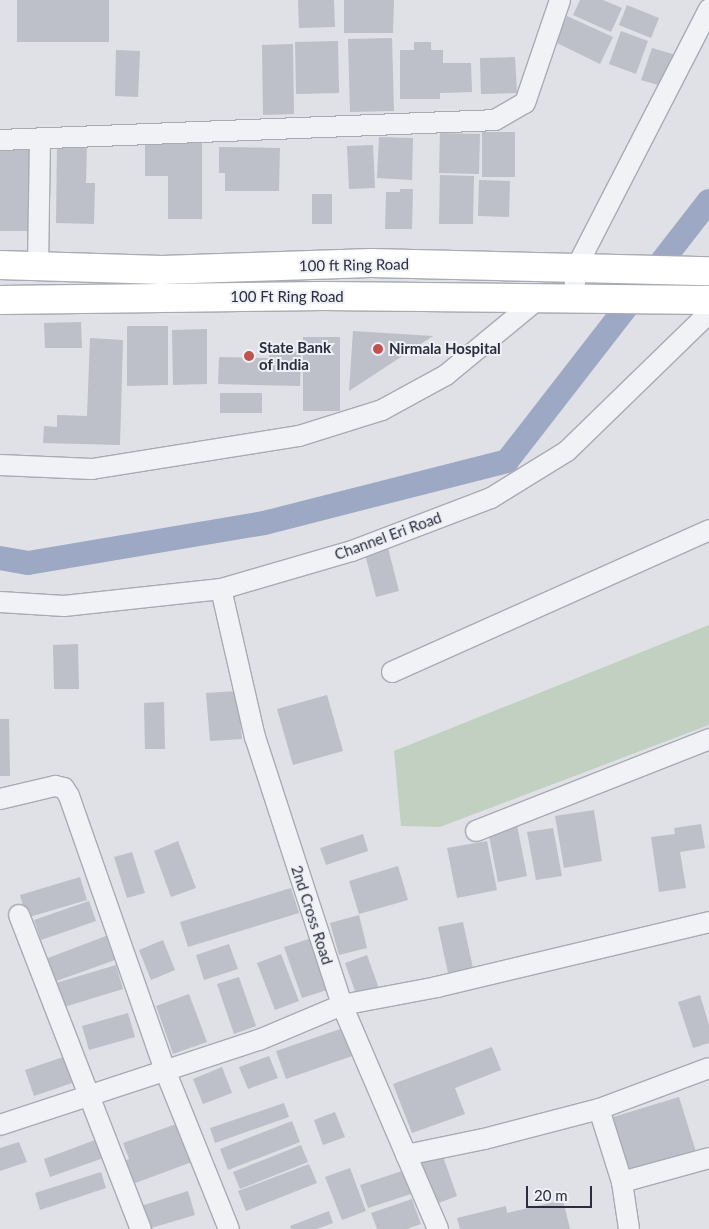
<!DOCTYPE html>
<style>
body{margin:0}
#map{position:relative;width:709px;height:1229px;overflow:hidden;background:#dfe1e7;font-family:Lato,sans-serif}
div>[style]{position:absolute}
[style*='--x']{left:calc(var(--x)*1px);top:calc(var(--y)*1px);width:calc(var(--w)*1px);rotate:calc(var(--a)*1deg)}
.green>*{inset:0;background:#c2d0c1}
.canal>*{height:24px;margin:-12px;padding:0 12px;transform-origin:12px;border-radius:12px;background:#9da9c4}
.building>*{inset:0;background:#bdbfc9}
.roads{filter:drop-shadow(1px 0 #a8abb4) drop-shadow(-1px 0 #a8abb4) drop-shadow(0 1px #a8abb4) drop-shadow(0 -1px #a8abb4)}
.minor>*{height:20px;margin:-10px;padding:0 10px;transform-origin:10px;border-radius:10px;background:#f1f2f6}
.primary>*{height:28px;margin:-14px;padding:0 14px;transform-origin:14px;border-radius:14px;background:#fff}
.dots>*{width:14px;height:14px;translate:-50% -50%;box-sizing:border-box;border:2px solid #eef0f5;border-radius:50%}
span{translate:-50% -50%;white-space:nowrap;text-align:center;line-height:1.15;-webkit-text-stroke:4px #eef0f5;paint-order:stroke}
.street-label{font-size:15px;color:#292d3d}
.poi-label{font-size:15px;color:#292d3d;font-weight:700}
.left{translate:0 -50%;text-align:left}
.scale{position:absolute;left:526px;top:1186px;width:66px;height:22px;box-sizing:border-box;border:2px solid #292d3d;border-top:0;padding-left:6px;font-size:15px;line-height:18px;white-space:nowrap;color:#292d3d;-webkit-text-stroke:4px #eef0f5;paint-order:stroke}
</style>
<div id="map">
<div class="green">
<div style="clip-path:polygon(709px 625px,709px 725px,440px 827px,401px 826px,394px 751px)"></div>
</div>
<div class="canal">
<div style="--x:0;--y:558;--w:28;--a:10"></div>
<div style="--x:28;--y:563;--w:239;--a:-9.6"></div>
<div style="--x:264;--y:523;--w:251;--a:-14.3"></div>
<div style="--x:507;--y:461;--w:329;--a:-52.2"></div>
</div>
<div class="building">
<div style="clip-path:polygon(17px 0,109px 0,109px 42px,17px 42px)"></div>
<div style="clip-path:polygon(298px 0,334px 0,335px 27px,299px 28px)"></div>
<div style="clip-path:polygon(344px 0,394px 0,393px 33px,344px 33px)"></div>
<div style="clip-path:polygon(580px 0,603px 0,622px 8px,611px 32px,573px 15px)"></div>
<div style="clip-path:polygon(627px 5px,659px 18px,651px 38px,619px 25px)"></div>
<div style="clip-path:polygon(567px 16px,613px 37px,600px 64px,555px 42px)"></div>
<div style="clip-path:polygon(621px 31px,648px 41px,636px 74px,609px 64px)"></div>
<div style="clip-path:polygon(392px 38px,394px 111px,350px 112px,348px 39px)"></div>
<div style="clip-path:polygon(338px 41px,339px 93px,296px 94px,295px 42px)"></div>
<div style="clip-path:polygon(414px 42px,431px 42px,431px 50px,443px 50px,443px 63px,471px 63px,472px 92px,440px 93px,440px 99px,400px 99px,400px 50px,414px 50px)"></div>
<div style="clip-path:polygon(293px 44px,294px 114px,263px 115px,262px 45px)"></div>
<div style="clip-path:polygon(652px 48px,676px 55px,665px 87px,641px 80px)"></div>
<div style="clip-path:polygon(116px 50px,140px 51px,138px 97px,115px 96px)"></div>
<div style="clip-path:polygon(515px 57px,517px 93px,481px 94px,480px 58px)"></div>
<div style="clip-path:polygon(482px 132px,515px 132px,515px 177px,482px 177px)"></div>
<div style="clip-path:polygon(440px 133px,480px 134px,479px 174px,439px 173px)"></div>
<div style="clip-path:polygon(145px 137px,202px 137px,202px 219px,168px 219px,168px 176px,145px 176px)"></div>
<div style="clip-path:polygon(379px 137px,413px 138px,412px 180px,377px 178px)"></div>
<div style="clip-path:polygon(57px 142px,87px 142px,86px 183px,95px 183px,94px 224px,56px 223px)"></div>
<div style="clip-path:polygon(373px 145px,375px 188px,349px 189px,347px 146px)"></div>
<div style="clip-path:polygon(219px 147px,280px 148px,279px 191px,225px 191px,225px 173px,219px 173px)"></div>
<div style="clip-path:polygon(0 150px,31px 150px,30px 231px,0 231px)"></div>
<div style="clip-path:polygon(440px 175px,474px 176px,473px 224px,439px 224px)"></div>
<div style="clip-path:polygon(479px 180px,510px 181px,509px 217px,478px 216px)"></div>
<div style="clip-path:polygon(400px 189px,413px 189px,412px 229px,385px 229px,386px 192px,400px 192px)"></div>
<div style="clip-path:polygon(312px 194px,332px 194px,332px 224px,312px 224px)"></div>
<div style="clip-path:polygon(81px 322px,82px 348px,45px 348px,44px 323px)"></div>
<div style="clip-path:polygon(127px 326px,168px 326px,168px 385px,127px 386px)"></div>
<div style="clip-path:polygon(207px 329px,207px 384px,173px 385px,172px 330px)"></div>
<div style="clip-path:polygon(353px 331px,433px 336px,349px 391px)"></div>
<div style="clip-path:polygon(303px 337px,340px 337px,340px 411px,303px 411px)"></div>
<div style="clip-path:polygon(90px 338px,123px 340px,120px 445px,43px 443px,44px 426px,57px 427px,57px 415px,87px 416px)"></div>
<div style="clip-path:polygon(270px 350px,301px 351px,300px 386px,218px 384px,219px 357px,269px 358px)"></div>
<div style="clip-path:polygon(220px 393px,262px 393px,262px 413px,220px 413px)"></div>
<div style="clip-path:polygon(387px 544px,399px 591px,376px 597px,364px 550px)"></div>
<div style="clip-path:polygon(78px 644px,79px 689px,54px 689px,53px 645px)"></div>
<div style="clip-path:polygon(237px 691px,242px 739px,210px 741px,206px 693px)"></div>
<div style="clip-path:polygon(327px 695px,343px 751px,293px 765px,277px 709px)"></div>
<div style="clip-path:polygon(164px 702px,165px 749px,145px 749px,144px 703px)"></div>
<div style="clip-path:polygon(0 719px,9px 719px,10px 776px,0 776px)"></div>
<div style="clip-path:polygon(594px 810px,602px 861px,564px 868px,555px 816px)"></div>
<div style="clip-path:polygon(701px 824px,705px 848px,680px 852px,686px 888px,659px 892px,651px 837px,675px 834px,674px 828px)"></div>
<div style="clip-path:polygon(517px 825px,527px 876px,498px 882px,489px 836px,501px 833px,500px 829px)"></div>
<div style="clip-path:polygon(553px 828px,562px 876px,536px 880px,527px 832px)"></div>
<div style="clip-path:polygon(363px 834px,368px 851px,326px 865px,320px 848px)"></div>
<div style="clip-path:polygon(178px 841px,196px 888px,171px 897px,154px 851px)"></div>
<div style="clip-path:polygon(487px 841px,497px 890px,457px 898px,447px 848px)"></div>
<div style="clip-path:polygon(132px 852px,145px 893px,127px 898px,114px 857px)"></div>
<div style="clip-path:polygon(398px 866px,408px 900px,359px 914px,349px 881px)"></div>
<div style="clip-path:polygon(80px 877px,87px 900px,26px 918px,20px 895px)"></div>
<div style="clip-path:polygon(291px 888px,299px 913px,188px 947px,180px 922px)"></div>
<div style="clip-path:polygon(89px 901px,96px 921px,41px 940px,34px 920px)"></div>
<div style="clip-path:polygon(359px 915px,367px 948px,339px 955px,330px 923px)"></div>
<div style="clip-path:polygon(463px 922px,473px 968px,448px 973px,438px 927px)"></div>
<div style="clip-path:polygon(106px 936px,115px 960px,48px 984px,40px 961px)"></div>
<div style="clip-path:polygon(312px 938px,330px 989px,302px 998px,284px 947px)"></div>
<div style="clip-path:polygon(163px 940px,175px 970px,151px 980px,139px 950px)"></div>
<div style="clip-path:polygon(229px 944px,238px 969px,204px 980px,196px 955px)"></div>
<div style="clip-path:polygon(281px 954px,299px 1001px,275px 1010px,257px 963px)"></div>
<div style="clip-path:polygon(367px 955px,381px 994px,359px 1002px,345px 963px)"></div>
<div style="clip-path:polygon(116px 965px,123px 989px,64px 1007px,56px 983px)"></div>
<div style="clip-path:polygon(239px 977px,256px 1026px,234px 1034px,217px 984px)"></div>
<div style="clip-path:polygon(189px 994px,207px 1042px,173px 1054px,156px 1006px)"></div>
<div style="clip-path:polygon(700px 995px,709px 1025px,709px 1043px,693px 1048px,678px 1002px)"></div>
<div style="clip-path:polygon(128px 1013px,135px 1037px,89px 1050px,82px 1026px)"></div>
<div style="clip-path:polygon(349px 1026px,358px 1054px,286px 1079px,276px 1051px)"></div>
<div style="clip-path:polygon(492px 1047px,501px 1070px,455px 1088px,465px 1114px,412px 1133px,393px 1084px)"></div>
<div style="clip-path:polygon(72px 1054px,81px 1080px,34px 1096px,25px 1070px)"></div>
<div style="clip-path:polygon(269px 1056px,278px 1078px,248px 1089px,239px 1067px)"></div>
<div style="clip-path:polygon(222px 1067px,232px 1093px,203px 1104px,193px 1079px)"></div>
<div style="clip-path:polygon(679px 1097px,696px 1152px,630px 1172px,613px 1117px)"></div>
<div style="clip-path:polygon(284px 1103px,289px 1117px,215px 1143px,210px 1128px)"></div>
<div style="clip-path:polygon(335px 1112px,345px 1137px,323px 1145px,314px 1120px)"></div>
<div style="clip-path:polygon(292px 1121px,300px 1142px,228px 1170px,220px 1149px)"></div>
<div style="clip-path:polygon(179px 1123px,192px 1162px,130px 1185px,122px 1162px,129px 1159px,123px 1143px)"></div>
<div style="clip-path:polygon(103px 1137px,109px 1156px,50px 1177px,44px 1159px)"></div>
<div style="clip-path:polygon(19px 1142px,27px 1162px,0 1171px,0 1148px)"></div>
<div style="clip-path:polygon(301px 1145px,308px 1162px,240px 1189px,233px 1172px)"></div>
<div style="clip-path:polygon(441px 1151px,457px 1196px,436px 1204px,420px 1159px)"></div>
<div style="clip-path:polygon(309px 1164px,317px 1183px,246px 1211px,238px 1191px)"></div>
<div style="clip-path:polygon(350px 1168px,366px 1211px,342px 1220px,325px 1177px)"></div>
<div style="clip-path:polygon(402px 1171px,411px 1194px,368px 1208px,360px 1185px)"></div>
<div style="clip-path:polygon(101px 1172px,106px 1188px,40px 1210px,35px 1193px)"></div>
<div style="clip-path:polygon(188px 1191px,195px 1215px,148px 1229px,141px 1206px)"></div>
<div style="clip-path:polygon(412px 1199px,421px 1224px,407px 1229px,377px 1229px,371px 1213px)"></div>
<div style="clip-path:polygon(563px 1200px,570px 1229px,460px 1229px,457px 1218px,506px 1206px,507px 1213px)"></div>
<div style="clip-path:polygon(329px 1211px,333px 1223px,317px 1229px,291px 1229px,290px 1226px)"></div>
</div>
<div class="roads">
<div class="minor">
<div style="--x:0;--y:140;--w:495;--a:-2.3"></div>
<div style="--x:495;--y:120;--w:34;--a:-30"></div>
<div style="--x:525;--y:103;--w:109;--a:-71.2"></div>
<div style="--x:38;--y:266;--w:128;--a:-89.1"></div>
<div style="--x:574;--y:301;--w:33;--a:-87"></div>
<div style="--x:576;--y:268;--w:291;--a:-62.8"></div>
<div style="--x:0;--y:465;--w:92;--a:2.5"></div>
<div style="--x:92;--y:469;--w:210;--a:-9.1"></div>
<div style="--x:299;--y:436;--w:87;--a:-17.4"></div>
<div style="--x:382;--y:410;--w:73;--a:-28.7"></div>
<div style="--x:446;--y:375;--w:118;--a:-39.5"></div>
<div style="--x:221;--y:589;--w:152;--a:77.1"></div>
<div style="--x:255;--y:737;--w:282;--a:72"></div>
<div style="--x:342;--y:1005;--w:244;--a:66.8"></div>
<div style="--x:0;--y:602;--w:64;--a:3.6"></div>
<div style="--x:64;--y:606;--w:158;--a:-6.2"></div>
<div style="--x:221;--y:589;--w:136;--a:-16.2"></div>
<div style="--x:352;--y:551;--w:149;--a:-20.9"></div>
<div style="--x:491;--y:498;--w:89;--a:-31.7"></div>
<div style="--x:567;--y:451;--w:198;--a:-44.2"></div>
<div style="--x:392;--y:672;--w:347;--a:-24.1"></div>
<div style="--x:0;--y:799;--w:57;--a:-13.3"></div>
<div style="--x:55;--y:786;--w:9;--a:13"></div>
<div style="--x:64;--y:788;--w:9;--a:58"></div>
<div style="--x:69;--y:796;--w:290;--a:70.7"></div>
<div style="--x:165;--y:1070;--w:171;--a:68.1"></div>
<div style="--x:476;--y:831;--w:251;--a:-21.5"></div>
<div style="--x:19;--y:915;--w:337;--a:68.8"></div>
<div style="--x:599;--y:1109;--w:77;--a:72.5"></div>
<div style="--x:622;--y:1182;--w:48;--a:81.5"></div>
<div style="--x:0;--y:1125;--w:273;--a:-18.2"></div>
<div style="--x:259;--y:1040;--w:90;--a:-22.9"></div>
<div style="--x:342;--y:1005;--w:97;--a:-10.7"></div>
<div style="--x:437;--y:987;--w:280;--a:-13.4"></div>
<div style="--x:406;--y:1155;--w:80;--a:-11.6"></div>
<div style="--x:484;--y:1139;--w:119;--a:-14.6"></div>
<div style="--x:599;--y:1109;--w:117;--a:-20.4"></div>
<div style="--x:622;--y:1182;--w:90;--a:-15.4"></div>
</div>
<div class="primary">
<div style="--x:0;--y:265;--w:162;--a:1.8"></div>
<div style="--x:162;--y:270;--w:209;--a:-1.9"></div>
<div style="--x:371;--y:263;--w:338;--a:1.4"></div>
<div style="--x:0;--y:300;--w:323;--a:-0.7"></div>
<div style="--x:323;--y:296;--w:386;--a:0.6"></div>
</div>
</div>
<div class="dots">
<div style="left:378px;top:349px;background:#c1534f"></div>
<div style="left:249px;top:356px;background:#c1534f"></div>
</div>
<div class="street-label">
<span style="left:354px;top:265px;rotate:-1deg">100 ft Ring Road</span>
<span style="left:287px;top:297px">100 Ft Ring Road</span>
<span style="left:388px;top:536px;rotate:-20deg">Channel Eri Road</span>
<span style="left:312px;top:915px;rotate:72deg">2nd Cross Road</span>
</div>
<div class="poi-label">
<span class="left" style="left:259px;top:356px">State Bank<br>of India</span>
<span class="left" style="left:389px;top:349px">Nirmala Hospital</span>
</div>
<div class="scale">20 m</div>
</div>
